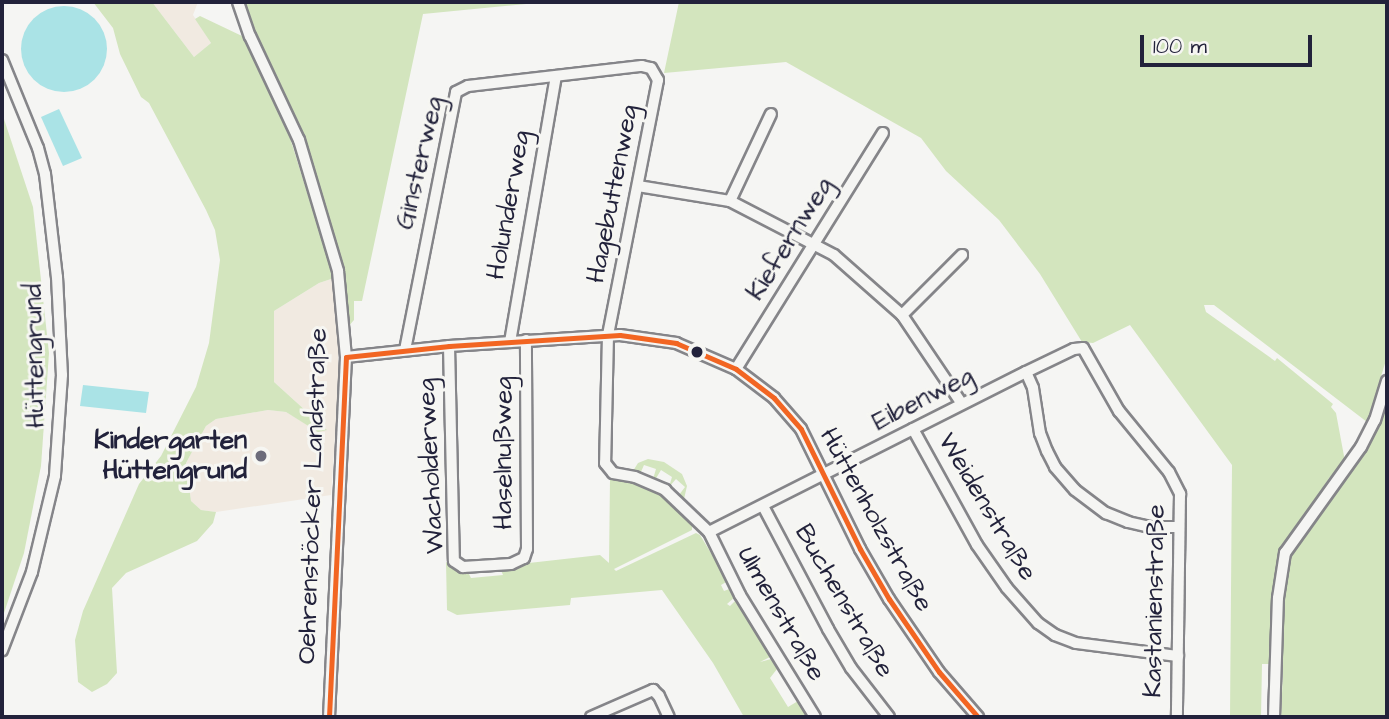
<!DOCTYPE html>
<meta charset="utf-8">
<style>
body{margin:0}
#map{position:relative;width:1389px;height:719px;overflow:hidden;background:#f5f5f3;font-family:"Architects Daughter",sans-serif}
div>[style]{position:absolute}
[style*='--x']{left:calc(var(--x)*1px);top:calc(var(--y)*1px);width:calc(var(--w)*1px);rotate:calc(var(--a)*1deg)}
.built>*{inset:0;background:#f1eae1}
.green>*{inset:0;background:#d3e5be}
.water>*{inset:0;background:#aae3e6}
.round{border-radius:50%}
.roads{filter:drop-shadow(2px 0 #858589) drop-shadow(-2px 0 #858589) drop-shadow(0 2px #858589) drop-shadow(0 -2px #858589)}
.street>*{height:10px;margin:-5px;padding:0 5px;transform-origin:5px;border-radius:5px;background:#f5f5f3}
.bus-1>*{height:5px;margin:-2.5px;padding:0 2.5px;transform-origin:2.5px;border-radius:2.5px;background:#f26522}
.dots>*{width:19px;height:19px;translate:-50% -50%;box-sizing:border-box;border:4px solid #f6f6f2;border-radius:50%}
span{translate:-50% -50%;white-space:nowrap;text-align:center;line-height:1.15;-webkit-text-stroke:6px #f6f6f2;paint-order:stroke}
.street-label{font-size:26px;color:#22223b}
.poi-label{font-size:26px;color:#22223b;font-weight:700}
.right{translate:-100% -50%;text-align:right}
.frame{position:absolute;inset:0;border:4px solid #22223b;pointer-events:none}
.scale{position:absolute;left:1140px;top:35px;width:172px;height:32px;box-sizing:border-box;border:4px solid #22223b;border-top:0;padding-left:9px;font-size:21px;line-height:24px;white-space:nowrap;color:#22223b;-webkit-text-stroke:5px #f6f6f2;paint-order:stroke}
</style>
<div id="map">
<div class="built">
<div style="clip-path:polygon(152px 2px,198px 2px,193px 15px,211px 43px,194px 57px)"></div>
<div style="clip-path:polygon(334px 278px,338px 312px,338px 392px,331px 495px,216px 512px,201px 510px,191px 501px,186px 463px,206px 426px,216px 419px,268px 410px,286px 412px,318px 431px,326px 429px,274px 382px,274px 311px,319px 283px)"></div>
</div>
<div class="green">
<div style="clip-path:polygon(93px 2px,152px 2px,194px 57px,211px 43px,195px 19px,200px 16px,242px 36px,274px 94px,285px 122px,334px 278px,319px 283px,274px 311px,274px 382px,327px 430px,318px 432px,286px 412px,268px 410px,216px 419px,206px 426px,186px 463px,191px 501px,201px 510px,216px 512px,213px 523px,197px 541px,126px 573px,112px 588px,117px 673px,107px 684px,92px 692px,78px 682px,75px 640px,83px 611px,139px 484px,161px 456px,196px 387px,209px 343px,220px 260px,215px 230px,206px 210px,149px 103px,141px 97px,120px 54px,113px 28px)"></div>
<div style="clip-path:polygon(244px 2px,547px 2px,423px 14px,362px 301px,354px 301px,354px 320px,347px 328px,335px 246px,307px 145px,255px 34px)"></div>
<div style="clip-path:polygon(679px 2px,1387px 2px,1387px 357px,1367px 422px,1214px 305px,1204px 305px,1206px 312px,1275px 361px,1277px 358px,1333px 404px,1331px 407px,1336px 413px,1344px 456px,1344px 463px,1329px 478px,1315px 501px,1319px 507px,1378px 429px,1387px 380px,1387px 717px,1281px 717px,1283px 670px,1271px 664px,1262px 664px,1261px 717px,1230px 717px,1232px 465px,1130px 325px,1093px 343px,1082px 342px,1040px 274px,999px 220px,946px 171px,921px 138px,786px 62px,664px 73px)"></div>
<div style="clip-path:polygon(2px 113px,33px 207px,49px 353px,41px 466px,24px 553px,2px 619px)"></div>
<div style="clip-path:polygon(648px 459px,664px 462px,682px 474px,687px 486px,684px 499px,679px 495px,685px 487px,676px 479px,669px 487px,672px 477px,661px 470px,655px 480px,653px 479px,656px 469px,644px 465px,640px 474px,633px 471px,638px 463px)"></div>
<div style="clip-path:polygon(610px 479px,645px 486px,662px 494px,692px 523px,692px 530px,614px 569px,616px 571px,696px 533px,700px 535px,728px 581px,721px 585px,724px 591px,732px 588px,736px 596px,727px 604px,730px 606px,737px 599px,770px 657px,760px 662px,771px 659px,777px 669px,770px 678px,788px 707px,798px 701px,808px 717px,744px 717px,713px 663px,662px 590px,571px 598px,570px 605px,457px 615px,447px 610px,446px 562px,456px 570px,467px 570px,471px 578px,503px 575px,500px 568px,520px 564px,600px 555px,609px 563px)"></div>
</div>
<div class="water">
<div class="round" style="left:21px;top:6px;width:86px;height:86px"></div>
<div style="clip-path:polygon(59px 109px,82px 158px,63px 166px,41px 117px)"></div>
<div style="clip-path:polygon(83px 385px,149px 392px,146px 413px,80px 406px)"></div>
</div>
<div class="roads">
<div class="street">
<div style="--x:238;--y:2;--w:36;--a:71"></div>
<div style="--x:250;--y:36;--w:115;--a:64.8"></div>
<div style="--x:299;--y:140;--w:137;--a:73.4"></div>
<div style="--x:338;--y:271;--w:86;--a:84.7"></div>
<div style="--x:346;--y:357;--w:360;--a:92.7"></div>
<div style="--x:2;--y:60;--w:95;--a:67.8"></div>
<div style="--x:38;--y:148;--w:27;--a:75"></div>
<div style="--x:45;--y:174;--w:104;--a:83.4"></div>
<div style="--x:57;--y:277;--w:98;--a:87.1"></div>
<div style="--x:62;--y:375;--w:101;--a:94"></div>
<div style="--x:55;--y:476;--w:99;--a:103.5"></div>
<div style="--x:32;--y:572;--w:84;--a:111"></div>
<div style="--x:638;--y:186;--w:93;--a:9.3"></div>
<div style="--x:730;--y:201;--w:117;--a:27.4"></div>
<div style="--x:834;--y:255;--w:91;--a:41.4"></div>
<div style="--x:902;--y:315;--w:107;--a:56"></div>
<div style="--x:730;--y:201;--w:96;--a:-64.8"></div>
<div style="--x:902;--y:315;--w:85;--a:-45"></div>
<div style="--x:510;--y:342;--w:269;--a:-80.2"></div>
<div style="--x:449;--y:346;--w:215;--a:88.7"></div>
<div style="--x:454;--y:561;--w:11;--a:34"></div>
<div style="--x:463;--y:567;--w:48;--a:-3.6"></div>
<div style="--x:511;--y:564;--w:14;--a:-25"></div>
<div style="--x:524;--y:558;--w:9;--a:-72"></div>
<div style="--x:527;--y:549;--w:209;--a:-90.3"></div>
<div style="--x:405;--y:350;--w:263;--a:-78.8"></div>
<div style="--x:456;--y:92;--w:13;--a:-27"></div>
<div style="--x:468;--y:86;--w:175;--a:-6.6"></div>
<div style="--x:642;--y:66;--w:9;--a:13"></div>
<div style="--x:651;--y:68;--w:14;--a:60"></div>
<div style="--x:658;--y:80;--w:260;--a:101.1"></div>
<div style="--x:608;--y:335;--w:128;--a:91.3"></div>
<div style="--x:605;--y:463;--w:13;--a:51"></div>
<div style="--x:613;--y:473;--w:22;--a:10"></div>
<div style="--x:635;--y:477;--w:33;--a:23"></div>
<div style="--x:665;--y:490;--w:61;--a:43.7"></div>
<div style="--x:346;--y:357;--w:104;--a:-6.1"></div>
<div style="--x:449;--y:346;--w:171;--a:-3.7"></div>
<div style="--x:620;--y:335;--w:57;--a:8.1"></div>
<div style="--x:676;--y:343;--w:65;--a:23.4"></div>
<div style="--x:736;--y:369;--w:48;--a:37.3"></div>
<div style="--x:774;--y:398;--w:41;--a:48.9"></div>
<div style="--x:801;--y:429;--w:134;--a:63.8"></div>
<div style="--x:860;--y:549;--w:58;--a:59.9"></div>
<div style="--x:889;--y:599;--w:88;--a:55.6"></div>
<div style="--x:939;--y:672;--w:60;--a:49.1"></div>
<div style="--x:736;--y:369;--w:278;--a:-58.1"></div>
<div style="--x:1026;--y:372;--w:17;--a:66"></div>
<div style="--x:1033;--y:388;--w:46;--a:81.2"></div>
<div style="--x:1040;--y:433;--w:19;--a:69"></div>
<div style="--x:1047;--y:451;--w:18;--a:63"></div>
<div style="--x:1055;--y:467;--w:30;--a:49"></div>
<div style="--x:1075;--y:490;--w:39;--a:37"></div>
<div style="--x:1106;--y:513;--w:24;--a:22"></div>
<div style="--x:1128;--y:522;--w:22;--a:13"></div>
<div style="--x:1149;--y:527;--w:30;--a:0"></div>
<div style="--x:913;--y:429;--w:132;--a:61.1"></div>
<div style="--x:977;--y:545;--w:52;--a:55.1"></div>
<div style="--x:1007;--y:588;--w:47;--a:48.5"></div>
<div style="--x:1038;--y:623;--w:21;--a:35"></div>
<div style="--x:1055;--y:635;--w:22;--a:21"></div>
<div style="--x:1076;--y:643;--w:103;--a:7.3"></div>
<div style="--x:763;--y:506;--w:139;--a:62.1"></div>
<div style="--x:828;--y:629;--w:45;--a:59.5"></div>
<div style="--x:851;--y:668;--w:62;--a:52.2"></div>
<div style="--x:709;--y:532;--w:355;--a:-26.8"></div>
<div style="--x:1026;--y:372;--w:53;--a:-25.6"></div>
<div style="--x:1074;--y:349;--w:9;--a:-6"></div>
<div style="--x:1083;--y:348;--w:73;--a:60.3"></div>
<div style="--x:1119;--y:411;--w:79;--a:50.7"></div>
<div style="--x:1169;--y:472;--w:25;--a:63"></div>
<div style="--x:1180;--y:494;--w:223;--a:90.8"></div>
<div style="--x:709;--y:532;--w:70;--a:63.8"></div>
<div style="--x:740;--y:595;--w:143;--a:58.4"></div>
<div style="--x:591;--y:717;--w:68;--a:-23.5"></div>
<div style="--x:653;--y:690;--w:8;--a:45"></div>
<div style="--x:659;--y:696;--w:23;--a:65"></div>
<div style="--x:1274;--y:717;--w:119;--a:-88.1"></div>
<div style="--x:1278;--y:598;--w:46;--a:-81.2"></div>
<div style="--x:1285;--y:553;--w:130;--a:-54.4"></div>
<div style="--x:1361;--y:447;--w:30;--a:-63"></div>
<div style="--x:1375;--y:420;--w:41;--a:-72.9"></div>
</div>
</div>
<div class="bus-1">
<div style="--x:346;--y:357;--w:104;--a:-6.1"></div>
<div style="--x:449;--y:346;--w:171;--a:-3.7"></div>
<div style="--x:620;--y:335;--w:57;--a:8.1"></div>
<div style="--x:676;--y:343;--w:65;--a:23.4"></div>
<div style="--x:736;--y:369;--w:48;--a:37.3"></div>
<div style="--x:774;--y:398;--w:41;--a:48.9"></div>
<div style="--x:801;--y:429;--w:134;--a:63.8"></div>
<div style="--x:860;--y:549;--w:58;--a:59.9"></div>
<div style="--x:889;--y:599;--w:88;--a:55.6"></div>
<div style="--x:939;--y:672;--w:60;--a:49.1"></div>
<div style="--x:329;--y:717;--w:360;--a:-87.3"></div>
</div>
<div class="dots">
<div style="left:697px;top:352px;background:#22223b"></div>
<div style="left:261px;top:456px;background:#6c6c7b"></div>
</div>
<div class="street-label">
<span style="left:420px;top:163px;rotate:-77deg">Ginsterweg</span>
<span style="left:613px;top:194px;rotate:-79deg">Hagebuttenweg</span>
<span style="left:509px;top:205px;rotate:-80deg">Holunderweg</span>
<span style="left:790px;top:239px;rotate:-58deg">Kiefernweg</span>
<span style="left:35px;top:356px;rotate:-91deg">Hüttengrund</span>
<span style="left:923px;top:399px;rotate:-27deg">Eibenweg</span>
<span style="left:504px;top:453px;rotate:-90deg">Haselnußweg</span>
<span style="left:431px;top:466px;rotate:-93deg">Wacholderweg</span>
<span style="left:313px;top:496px;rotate:-88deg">Oehrenstöcker Landstraße</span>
<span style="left:987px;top:507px;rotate:59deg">Weidenstraße</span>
<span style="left:876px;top:520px;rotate:61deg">Hüttenholzstraße</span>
<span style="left:844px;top:601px;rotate:60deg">Buchenstraße</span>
<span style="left:1155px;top:601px;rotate:-89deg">Kastanienstraße</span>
<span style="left:781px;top:614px;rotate:60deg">Ulmenstraße</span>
</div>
<div class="poi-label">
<span class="right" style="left:247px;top:456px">Kindergarten<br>Hüttengrund</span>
</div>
<div class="frame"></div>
<div class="scale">100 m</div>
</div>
